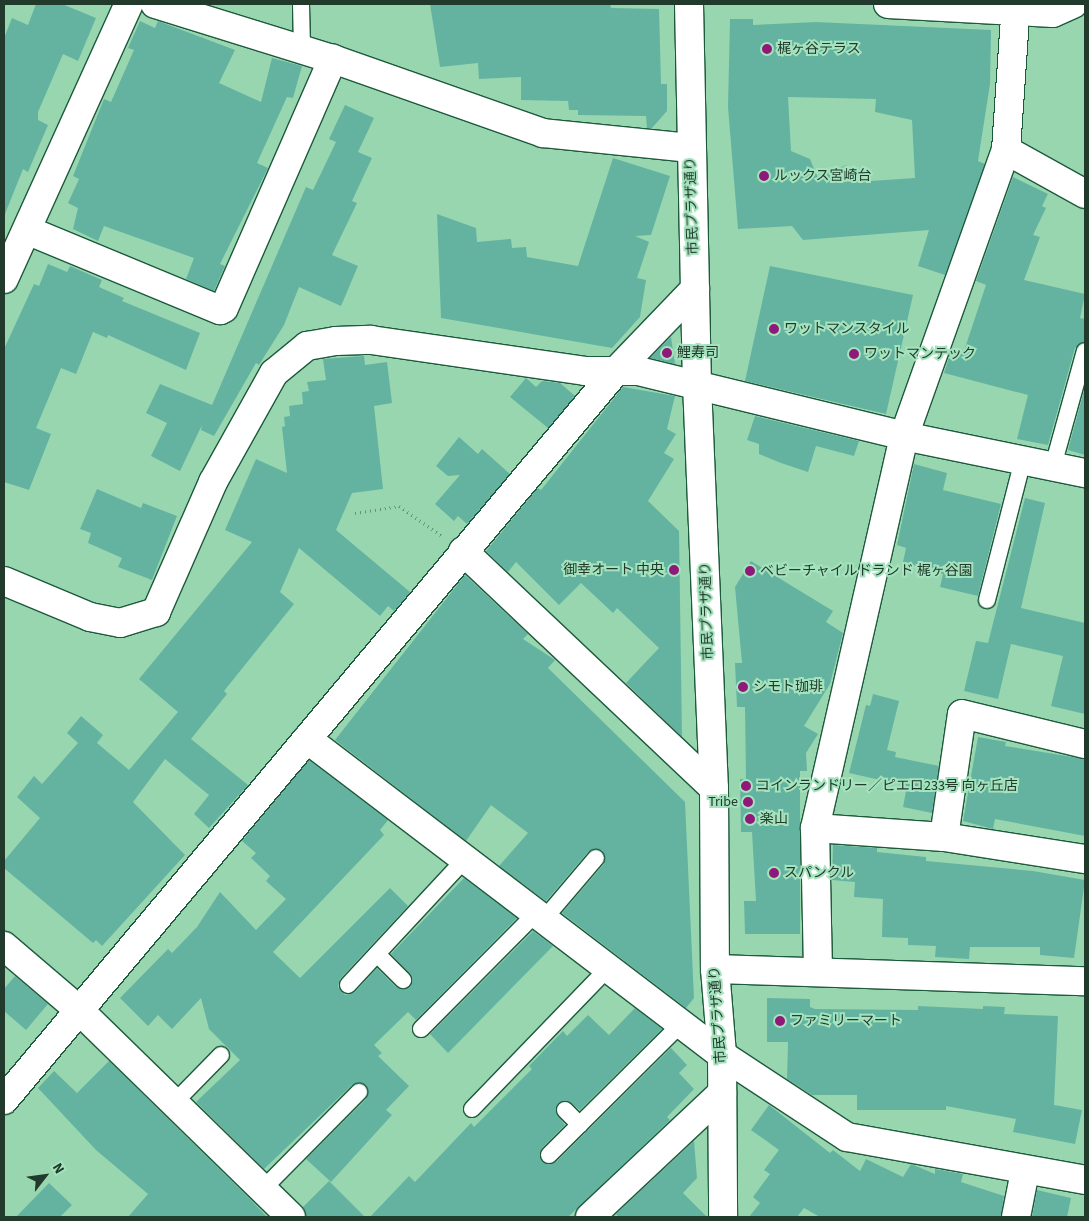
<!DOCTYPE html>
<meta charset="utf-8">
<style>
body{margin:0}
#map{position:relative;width:1089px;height:1221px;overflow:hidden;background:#98d6b0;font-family:"Source Sans 3","Noto Sans JP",sans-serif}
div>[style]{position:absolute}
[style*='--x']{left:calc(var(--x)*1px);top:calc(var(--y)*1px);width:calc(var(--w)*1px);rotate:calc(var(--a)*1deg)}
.building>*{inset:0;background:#64b3a1}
.path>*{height:3px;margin-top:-1.5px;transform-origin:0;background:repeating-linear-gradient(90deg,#649276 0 1px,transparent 0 5px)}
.roads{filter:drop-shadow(1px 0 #1c5a3b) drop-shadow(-1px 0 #1c5a3b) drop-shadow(0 1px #1c5a3b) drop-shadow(0 -1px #1c5a3b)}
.service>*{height:16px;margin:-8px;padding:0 8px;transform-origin:8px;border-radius:8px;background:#fff}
.minor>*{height:28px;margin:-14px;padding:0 14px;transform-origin:14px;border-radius:14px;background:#fff}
.tertiary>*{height:28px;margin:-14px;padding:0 14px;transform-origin:14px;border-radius:14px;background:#fff}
.dots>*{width:14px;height:14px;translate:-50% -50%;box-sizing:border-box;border:2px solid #a4e3bd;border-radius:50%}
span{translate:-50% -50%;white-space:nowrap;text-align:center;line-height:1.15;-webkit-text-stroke:4px #a4e3bd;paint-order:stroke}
.poi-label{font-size:14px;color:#213a2c}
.left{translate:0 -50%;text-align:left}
.right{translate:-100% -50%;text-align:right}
.street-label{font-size:14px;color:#213a2c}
.frame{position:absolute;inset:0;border:5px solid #213a2c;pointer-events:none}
.north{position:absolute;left:20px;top:1151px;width:50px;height:50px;-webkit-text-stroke:4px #a4e3bd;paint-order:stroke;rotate:60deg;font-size:14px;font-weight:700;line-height:20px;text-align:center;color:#213a2c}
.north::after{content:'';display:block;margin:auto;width:18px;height:22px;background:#213a2c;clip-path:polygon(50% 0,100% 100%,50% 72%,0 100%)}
</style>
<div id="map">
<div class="building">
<div style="clip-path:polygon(36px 4px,62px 4px,96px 18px,78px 61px,63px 54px,38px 112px,38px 120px,48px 125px,28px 172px,23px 169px,5px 214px,4px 38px,12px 18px,28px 25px)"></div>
<div style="clip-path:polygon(430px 4px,610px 4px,611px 8px,659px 9px,661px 84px,667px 84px,667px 111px,652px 128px,647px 128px,646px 116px,578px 115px,578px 110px,569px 110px,568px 101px,521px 100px,521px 77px,479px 79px,478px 63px,440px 67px)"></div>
<div style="clip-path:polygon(evenodd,730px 19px,753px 19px,753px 25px,816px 22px,991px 30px,990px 84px,978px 161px,985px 164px,945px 275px,918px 266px,929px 230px,803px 240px,792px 226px,738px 229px,728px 107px,730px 19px,788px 97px,876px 99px,875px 112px,912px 120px,915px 178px,856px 182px,846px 165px,818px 178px,810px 159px,791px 151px,788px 97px)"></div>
<div style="clip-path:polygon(140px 21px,155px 28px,158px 21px,235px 50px,219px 83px,261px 102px,272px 58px,302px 66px,293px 98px,287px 97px,257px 163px,268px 168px,220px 264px,225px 266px,214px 291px,186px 279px,194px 258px,104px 226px,98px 241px,73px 229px,78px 208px,68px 203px,79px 179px,73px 176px,104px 99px,111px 102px,134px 50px,128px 48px)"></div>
<div style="clip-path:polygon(345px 105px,374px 118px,358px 152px,372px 158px,352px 201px,357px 203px,332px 255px,358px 266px,341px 306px,299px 287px,284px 325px,259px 365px,256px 363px,214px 436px,201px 430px,202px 425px,180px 471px,151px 456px,167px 423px,146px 413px,160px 384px,212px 405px,306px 187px,313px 190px,336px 142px,329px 139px)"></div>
<div style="clip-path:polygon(613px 158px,670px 176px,651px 235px,635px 236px,649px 242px,637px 278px,646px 280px,640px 317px,612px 348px,441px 318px,437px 214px,476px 228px,477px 242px,511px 239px,512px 248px,526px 247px,527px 257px,578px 266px)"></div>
<div style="clip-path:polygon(1013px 177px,1048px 194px,1042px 206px,1046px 208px,1033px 235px,1040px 237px,1024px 280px,1085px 294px,1080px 318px,1085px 319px,1085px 341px,1075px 348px,1048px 445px,1017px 439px,1028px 395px,944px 373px,952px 348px,964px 351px,986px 285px,976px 281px)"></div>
<div style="clip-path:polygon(48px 264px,67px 272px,70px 266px,102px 280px,99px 287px,124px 298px,122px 301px,200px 333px,186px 370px,108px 335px,107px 338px,93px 332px,76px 374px,61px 368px,36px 428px,51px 434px,29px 490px,4px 482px,4px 349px,34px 284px,39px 286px)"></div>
<div style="clip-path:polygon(770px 266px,913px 295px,886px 414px,745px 381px)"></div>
<div style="clip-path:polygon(671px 337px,675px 364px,650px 358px)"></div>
<div style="clip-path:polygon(364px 356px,365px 365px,387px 362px,392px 403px,374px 406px,383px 489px,352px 493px,336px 530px,410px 592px,394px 611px,388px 606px,380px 616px,299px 548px,280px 592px,294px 604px,224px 691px,227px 694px,191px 739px,248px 785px,209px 828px,194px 814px,209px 795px,165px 759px,133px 802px,185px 855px,102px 946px,96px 940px,93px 943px,4px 868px,4px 861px,40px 818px,17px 797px,34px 776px,42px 784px,78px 743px,67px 733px,81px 716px,103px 735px,97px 743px,129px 770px,178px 712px,139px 679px,252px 542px,225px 530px,256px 459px,287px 473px,282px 427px,285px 426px,284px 417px,290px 416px,289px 406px,303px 404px,302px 392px,309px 391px,307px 382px,326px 380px,323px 359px)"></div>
<div style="clip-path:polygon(526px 378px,536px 387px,542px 381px,560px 383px,575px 396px,548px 428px,510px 397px)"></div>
<div style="clip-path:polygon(623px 387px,675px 396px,667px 429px,676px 434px,664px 453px,674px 459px,648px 501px,679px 531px,682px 737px,626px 683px,659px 648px,617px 608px,613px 613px,581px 583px,559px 605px,516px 562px,508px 572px,486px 551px,538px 488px,541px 490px)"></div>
<div style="clip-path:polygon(1085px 387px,1085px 455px,1068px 450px)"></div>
<div style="clip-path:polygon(755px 416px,859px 441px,854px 456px,816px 446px,808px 472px,781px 463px,759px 454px,759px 444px,747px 440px)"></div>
<div style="clip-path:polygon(459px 437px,478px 454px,482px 449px,510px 474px,467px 524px,458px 516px,454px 521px,435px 504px,460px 475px,448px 476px,436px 466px)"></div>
<div style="clip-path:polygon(914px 464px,947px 473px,943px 490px,1001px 504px,978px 596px,940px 587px,943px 574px,903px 562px,906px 548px,897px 545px)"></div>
<div style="clip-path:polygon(97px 489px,141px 508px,143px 503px,177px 516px,152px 580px,118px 567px,122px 558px,88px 543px,91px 533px,80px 529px)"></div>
<div style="clip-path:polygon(1025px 498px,1045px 503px,1021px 608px,1085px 623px,1085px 714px,1051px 706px,1063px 656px,1011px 644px,998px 699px,964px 691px,976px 641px,988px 643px)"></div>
<div style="clip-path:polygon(751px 561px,833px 611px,826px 622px,843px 633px,830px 684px,804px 726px,818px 734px,806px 753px,807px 771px,800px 771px,800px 934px,745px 934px,744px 901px,756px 901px,752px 832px,741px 832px,740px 779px,746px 779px,745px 707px,737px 707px,735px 663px,742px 663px,735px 587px)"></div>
<div style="clip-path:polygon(465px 575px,528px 634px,523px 639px,555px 660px,548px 668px,685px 802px,694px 998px,686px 1008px,562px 913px,604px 864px,602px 850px,588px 852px,546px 901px,499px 866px,528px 833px,491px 805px,466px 841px,335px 740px)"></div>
<div style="clip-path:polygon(873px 694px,899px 701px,887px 750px,896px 752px,895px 757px,939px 766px,932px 813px,903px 807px,907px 786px,849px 773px,866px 705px,870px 706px)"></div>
<div style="clip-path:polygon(978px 737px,1006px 742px,1005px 746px,1085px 759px,1085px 836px,995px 819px,993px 829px,963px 821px)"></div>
<div style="clip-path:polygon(309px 760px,388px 820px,380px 830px,384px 835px,273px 952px,300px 978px,390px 888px,408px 906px,340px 979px,338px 987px,345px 995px,355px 992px,377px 968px,396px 987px,410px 987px,412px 977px,391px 954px,464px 878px,517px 918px,416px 1020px,408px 1012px,374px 1045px,382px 1053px,378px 1056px,409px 1086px,386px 1110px,392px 1115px,331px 1182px,306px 1159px,366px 1099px,366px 1085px,352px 1085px,264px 1169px,196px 1102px,240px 1060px,209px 1029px,201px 998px,172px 1029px,158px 1015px,148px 1026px,120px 998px,168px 949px,172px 953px,197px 927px,220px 892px,256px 930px,286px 899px,266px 881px,270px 876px,251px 858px,256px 853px,242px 841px)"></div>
<div style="clip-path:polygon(833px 845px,877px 848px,877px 852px,926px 857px,926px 861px,1033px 871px,1085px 880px,1074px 958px,1040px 955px,1040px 947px,970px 947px,969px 959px,935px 957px,936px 946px,908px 945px,908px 938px,882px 937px,883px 899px,854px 897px,855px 882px,832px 880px)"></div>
<div style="clip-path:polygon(533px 931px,553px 946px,448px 1053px,430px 1034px)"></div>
<div style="clip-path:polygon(15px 976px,48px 1004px,26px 1030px,4px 1011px,4px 989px)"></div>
<div style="clip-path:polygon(767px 998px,810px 999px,810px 1007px,815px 1009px,918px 1010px,918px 1006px,983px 1009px,983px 1006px,1005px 1007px,1004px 1014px,1058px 1016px,1054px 1105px,1082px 1110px,1075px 1144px,1013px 1132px,1016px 1119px,946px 1106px,946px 1110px,857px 1110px,857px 1095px,812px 1095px,787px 1079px,788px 1042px,767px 1042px)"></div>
<div style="clip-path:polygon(635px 1008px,662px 1029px,580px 1110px,568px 1101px,558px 1103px,556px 1113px,565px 1125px,542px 1148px,542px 1162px,556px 1162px,671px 1048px,687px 1065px,679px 1073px,694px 1089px,667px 1117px,670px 1120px,568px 1217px,370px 1217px,409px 1176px,415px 1182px,471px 1123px,474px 1127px,532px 1069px,529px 1066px,563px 1031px,567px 1036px,588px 1015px,609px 1035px)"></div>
<div style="clip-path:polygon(109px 1061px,250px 1199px,267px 1217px,128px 1217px,148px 1194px,96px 1150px,38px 1088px,54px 1071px,77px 1093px)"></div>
<div style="clip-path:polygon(769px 1105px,830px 1153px,833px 1150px,860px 1171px,866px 1159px,903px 1177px,911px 1164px,935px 1174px,935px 1169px,963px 1174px,961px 1182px,1004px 1196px,1001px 1217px,820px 1217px,804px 1208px,797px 1217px,749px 1217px,760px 1203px,753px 1197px,770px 1174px,764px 1170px,779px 1150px,751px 1130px)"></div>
<div style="clip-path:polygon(694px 1141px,697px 1178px,683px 1193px,707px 1217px,619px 1217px,616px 1214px)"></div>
<div style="clip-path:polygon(329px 1181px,365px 1217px,306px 1217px,303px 1207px)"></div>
<div style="clip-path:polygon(49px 1183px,72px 1205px,60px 1217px,16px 1217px)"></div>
<div style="clip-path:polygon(1037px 1190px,1071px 1198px,1067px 1217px,1032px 1217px)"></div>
</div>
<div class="path">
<div style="--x:355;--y:513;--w:45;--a:-9"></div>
<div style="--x:399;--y:506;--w:52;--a:34.9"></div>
</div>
<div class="roads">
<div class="service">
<div style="--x:301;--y:4;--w:45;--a:88.7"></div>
<div style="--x:1053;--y:466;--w:119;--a:-74.5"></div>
<div style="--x:987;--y:600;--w:145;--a:-75.6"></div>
<div style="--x:544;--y:919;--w:80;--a:-49.6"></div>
<div style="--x:377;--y:954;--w:37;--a:45"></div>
<div style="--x:348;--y:985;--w:172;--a:-47.1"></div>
<div style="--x:421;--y:1029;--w:163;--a:-45.2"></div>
<div style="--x:174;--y:1103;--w:67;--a:-45.6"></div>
<div style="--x:472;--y:1109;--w:196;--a:-46"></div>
<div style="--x:565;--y:1110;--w:21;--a:45"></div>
<div style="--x:549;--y:1155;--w:186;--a:-44.8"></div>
<div style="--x:262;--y:1190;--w:138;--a:-45.3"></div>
</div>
<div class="minor">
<div style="--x:155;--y:4;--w:186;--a:17.2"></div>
<div style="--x:333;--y:59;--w:223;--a:19.4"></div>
<div style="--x:543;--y:133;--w:149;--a:5.8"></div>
<div style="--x:888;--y:4;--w:165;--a:3.1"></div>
<div style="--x:1053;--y:13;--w:22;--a:-24"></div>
<div style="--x:1006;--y:150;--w:90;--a:29.1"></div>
<div style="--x:29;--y:231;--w:207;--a:22.5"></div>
<div style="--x:220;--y:310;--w:4;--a:-27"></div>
<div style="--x:224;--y:308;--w:272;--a:-66.4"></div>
<div style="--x:4;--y:279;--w:302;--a:-65.6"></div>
<div style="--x:463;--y:551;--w:345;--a:43.4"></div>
<div style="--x:4;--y:581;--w:93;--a:22.7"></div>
<div style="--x:90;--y:617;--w:31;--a:11"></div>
<div style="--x:120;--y:623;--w:38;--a:-17"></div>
<div style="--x:156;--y:612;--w:142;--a:-66.3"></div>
<div style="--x:213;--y:482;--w:125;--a:-60.8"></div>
<div style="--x:274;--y:373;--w:43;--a:-39.3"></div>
<div style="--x:307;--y:346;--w:29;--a:-10"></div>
<div style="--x:336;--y:341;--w:35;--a:-2"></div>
<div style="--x:371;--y:340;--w:216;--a:8.2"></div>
<div style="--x:585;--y:371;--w:53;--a:0"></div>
<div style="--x:638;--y:371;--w:274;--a:13.7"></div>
<div style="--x:904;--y:436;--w:185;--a:11.6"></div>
<div style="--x:307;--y:739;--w:522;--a:37.29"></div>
<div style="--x:722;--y:1055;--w:149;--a:33.3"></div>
<div style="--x:847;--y:1137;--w:242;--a:10.2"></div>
<div style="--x:815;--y:828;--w:129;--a:4"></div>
<div style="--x:944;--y:837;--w:143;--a:8.9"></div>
<div style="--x:944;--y:837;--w:124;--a:-81.7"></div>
<div style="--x:962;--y:714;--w:127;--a:13.7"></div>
<div style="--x:4;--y:946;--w:99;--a:40.5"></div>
<div style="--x:79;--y:1010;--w:296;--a:44.3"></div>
<div style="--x:715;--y:969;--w:370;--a:1.9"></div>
<div style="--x:818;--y:971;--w:143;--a:-91.2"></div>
<div style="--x:815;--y:828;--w:402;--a:-77.2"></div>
<div style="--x:904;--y:436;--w:304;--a:-70.4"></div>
<div style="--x:1006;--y:150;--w:146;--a:-86.1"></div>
<div style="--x:4;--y:1100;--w:952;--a:-49.99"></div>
<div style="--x:616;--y:371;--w:114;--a:-46.1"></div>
<div style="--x:590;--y:1217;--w:181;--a:-43.2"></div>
<div style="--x:1016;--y:1217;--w:47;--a:-78.9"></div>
</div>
<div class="tertiary">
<div style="--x:689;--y:4;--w:380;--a:88.8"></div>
<div style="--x:697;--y:384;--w:404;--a:87.6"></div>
<div style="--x:714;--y:788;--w:181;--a:89.7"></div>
<div style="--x:715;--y:969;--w:86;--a:85.3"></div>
<div style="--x:722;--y:1055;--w:162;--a:89.6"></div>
</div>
</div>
<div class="dots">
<div style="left:767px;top:49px;background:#8f1978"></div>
<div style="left:764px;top:176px;background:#8f1978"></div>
<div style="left:774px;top:329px;background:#8f1978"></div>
<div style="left:667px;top:353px;background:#8f1978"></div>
<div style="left:854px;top:354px;background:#8f1978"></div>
<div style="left:674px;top:570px;background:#8f1978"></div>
<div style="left:750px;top:571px;background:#8f1978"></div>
<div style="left:743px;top:687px;background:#8f1978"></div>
<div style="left:746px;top:786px;background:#8f1978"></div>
<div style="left:748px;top:802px;background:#8f1978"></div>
<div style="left:750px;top:819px;background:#8f1978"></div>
<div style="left:774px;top:873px;background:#8f1978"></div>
<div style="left:780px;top:1021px;background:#8f1978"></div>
</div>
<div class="poi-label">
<span class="left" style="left:777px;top:49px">梶ヶ谷テラス</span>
<span class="left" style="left:774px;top:176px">ルックス宮崎台</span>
<span class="left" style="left:784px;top:329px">ワットマンスタイル</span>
<span class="left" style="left:677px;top:353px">鯉寿司</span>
<span class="left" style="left:864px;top:354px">ワットマンテック</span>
<span class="right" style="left:664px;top:570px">御幸オート 中央</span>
<span class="left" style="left:760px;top:571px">ベビーチャイルドランド 梶ヶ谷園</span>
<span class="left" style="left:753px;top:687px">シモト珈琲</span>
<span class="left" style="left:756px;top:786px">コインランドリー／ピエロ233号 向ヶ丘店</span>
<span class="right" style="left:738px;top:802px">Tribe</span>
<span class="left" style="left:760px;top:819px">楽山</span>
<span class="left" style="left:784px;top:873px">スパンクル</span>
<span class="left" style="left:790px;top:1021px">ファミリーマート</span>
</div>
<div class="street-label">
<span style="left:692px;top:206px;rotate:-92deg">市民プラザ通り</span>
<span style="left:707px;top:611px;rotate:-92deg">市民プラザ通り</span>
<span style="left:718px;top:1015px;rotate:-94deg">市民プラザ通り</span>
</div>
<div class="frame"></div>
<div class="north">N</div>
</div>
